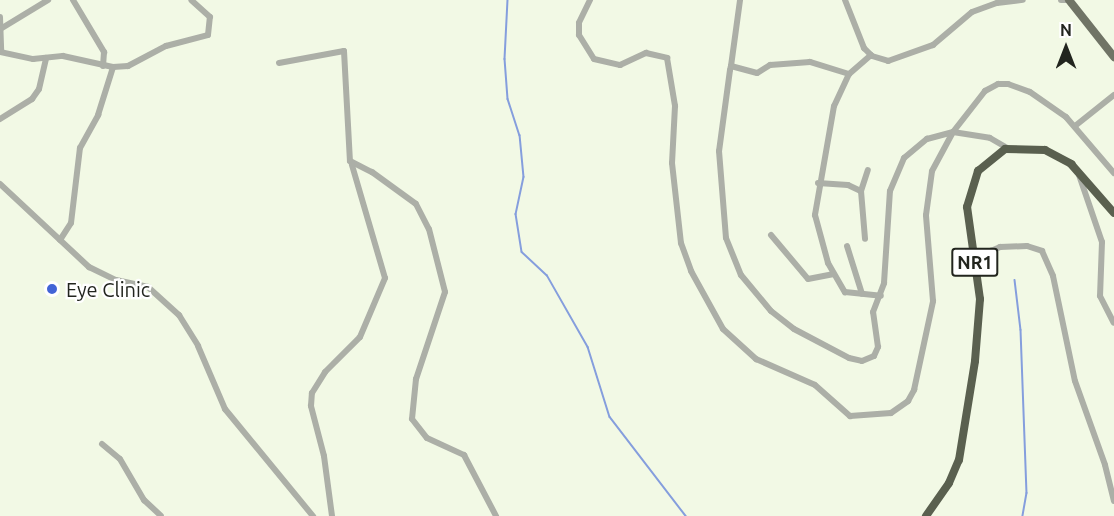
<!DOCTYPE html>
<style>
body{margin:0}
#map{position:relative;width:1114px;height:516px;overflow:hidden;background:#f2f9e5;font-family:Ubuntu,sans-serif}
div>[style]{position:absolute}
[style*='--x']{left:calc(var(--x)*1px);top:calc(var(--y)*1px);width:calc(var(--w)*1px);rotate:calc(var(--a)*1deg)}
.stream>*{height:1.5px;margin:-0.75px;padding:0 0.75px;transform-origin:0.75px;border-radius:0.75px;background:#859edd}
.minor>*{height:6px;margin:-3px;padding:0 3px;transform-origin:3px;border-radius:3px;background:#acafa7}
.major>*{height:8px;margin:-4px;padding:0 4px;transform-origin:4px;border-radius:4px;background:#707466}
.highway>*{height:8px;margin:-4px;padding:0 4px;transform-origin:4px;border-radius:4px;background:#5a604f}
.dots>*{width:16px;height:16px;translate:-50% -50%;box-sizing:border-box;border:3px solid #fff;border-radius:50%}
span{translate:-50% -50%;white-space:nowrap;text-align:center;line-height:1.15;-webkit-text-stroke:4.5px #fff;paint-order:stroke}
.shield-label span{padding:2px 4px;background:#fff;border:2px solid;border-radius:4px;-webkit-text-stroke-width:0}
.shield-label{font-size:18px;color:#22251e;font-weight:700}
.poi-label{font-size:20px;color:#22251e}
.left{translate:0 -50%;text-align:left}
.north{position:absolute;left:1036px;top:18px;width:60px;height:60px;-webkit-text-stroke:4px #fff;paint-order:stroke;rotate:0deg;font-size:16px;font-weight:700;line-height:24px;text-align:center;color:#22251e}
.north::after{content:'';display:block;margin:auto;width:21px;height:27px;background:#22251e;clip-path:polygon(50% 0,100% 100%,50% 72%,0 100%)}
</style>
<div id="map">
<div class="stream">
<div style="--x:508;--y:0;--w:59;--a:92.9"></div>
<div style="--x:505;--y:59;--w:40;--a:85.7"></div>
<div style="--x:508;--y:99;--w:38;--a:72"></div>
<div style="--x:520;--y:135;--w:42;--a:84.6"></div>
<div style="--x:524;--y:177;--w:38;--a:102"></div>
<div style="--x:516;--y:214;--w:38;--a:81"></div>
<div style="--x:522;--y:252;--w:34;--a:43"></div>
<div style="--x:547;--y:275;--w:83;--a:60.3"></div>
<div style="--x:588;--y:347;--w:73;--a:72.6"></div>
<div style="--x:610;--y:417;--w:125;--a:52.5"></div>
<div style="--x:1015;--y:280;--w:50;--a:83.2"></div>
<div style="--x:1021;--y:330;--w:163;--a:87.9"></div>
<div style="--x:1027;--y:493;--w:23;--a:100"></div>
</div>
<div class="minor">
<div style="--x:73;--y:0;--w:61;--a:59.2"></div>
<div style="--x:104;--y:52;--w:14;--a:94"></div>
<div style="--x:590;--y:0;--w:25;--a:116"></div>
<div style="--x:579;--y:23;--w:12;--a:90"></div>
<div style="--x:579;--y:35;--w:28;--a:58"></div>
<div style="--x:594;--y:59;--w:27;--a:13"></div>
<div style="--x:620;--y:65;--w:29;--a:-25"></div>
<div style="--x:646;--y:53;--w:22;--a:13"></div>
<div style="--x:667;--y:58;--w:49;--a:80.5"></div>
<div style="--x:675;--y:106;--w:57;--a:93"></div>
<div style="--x:672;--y:163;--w:81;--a:83.6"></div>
<div style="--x:681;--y:243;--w:30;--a:70"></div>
<div style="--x:691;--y:271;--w:66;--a:61.1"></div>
<div style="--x:723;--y:329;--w:45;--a:42.3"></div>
<div style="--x:756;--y:359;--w:64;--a:23.8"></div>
<div style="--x:815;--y:385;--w:47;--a:41.5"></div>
<div style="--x:850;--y:416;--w:41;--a:-4.2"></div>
<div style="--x:891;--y:413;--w:21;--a:-35"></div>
<div style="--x:908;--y:401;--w:13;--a:-61"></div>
<div style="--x:914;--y:390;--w:91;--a:-77.9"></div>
<div style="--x:933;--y:301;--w:86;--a:-94.7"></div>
<div style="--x:926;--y:215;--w:44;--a:-82.2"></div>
<div style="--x:932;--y:171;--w:44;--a:-61.7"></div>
<div style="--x:953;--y:132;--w:52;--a:-52"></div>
<div style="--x:985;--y:91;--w:15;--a:-28"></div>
<div style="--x:998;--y:84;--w:10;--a:0"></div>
<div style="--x:1008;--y:84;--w:23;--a:20"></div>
<div style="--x:1030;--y:92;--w:44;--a:34.8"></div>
<div style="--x:1066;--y:117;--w:74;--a:49.4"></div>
<div style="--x:845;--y:0;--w:52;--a:68.4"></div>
<div style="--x:864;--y:48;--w:11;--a:45"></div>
<div style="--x:872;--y:56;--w:17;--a:17"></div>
<div style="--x:888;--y:61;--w:48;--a:-19.6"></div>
<div style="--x:933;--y:45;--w:51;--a:-40.2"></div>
<div style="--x:972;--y:12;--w:27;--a:-20"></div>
<div style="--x:997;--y:3;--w:26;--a:-7"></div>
<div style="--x:1061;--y:0;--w:10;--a:0"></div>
<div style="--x:0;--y:17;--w:34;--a:88"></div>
<div style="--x:2;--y:28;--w:54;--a:-31.3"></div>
<div style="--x:0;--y:52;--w:34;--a:12"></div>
<div style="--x:33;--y:59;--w:30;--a:-6"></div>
<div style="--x:63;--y:56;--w:51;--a:12.4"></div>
<div style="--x:113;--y:67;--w:15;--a:-4"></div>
<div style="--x:128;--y:66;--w:43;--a:-27.8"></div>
<div style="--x:166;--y:46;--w:43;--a:-14.7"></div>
<div style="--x:208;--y:35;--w:18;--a:-84"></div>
<div style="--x:210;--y:17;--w:25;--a:-138"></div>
<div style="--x:871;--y:55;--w:29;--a:139"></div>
<div style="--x:849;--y:74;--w:41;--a:-162.9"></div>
<div style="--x:810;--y:62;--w:40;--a:175.7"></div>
<div style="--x:770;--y:65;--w:15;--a:148"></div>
<div style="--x:757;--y:73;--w:27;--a:-165"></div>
<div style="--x:731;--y:66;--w:4;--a:104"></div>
<div style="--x:730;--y:70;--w:82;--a:97.7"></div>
<div style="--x:719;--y:151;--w:87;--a:85.4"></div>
<div style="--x:726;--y:238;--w:40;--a:68"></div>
<div style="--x:741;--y:275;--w:47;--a:50.2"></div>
<div style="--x:771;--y:311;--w:29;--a:38"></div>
<div style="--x:794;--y:329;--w:62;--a:27.8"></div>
<div style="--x:849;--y:358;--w:13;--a:13"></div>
<div style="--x:862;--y:361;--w:13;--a:-23"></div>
<div style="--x:874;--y:356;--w:10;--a:-66"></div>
<div style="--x:878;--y:347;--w:35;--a:-98"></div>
<div style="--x:873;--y:312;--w:31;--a:-69"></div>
<div style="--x:884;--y:283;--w:92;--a:-86.3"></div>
<div style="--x:890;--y:191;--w:36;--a:-67"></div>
<div style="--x:904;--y:158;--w:30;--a:-40"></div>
<div style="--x:927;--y:139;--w:27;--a:-15"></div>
<div style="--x:953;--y:132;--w:37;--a:9"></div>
<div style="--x:990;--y:138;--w:22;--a:30"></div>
<div style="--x:279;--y:63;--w:66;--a:-10.5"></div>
<div style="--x:344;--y:51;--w:110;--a:86.9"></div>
<div style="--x:350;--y:161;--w:25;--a:27"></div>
<div style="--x:372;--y:172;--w:54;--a:36"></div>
<div style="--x:416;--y:204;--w:28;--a:63"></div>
<div style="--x:429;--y:229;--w:65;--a:75.7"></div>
<div style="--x:445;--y:292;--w:92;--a:108.4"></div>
<div style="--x:416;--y:379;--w:40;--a:95.7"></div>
<div style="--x:412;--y:419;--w:24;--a:52"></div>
<div style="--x:427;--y:438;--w:41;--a:24.7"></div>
<div style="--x:464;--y:455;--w:69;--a:62.3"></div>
<div style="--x:731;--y:66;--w:67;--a:-82.2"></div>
<div style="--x:849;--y:74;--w:35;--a:115"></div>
<div style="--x:834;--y:106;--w:111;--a:99.9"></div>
<div style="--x:815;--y:215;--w:50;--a:74.8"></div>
<div style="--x:828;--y:263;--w:34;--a:60"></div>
<div style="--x:845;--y:292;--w:36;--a:6"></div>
<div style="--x:0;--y:119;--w:38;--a:-32"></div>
<div style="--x:32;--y:99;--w:12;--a:-55"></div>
<div style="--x:39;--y:89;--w:32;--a:-77"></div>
<div style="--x:1075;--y:126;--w:50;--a:-38.5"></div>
<div style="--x:1078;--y:172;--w:74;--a:71.1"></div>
<div style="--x:1102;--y:242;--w:54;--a:92.1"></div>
<div style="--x:1100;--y:296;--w:30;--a:63"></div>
<div style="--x:818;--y:183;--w:30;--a:4"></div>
<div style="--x:848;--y:185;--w:14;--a:25"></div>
<div style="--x:861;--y:191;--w:48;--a:85.2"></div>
<div style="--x:0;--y:184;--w:122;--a:43"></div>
<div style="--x:89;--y:267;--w:30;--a:26"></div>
<div style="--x:116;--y:280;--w:33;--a:12"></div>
<div style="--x:148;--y:287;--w:42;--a:42.1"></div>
<div style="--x:179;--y:315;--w:36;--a:58"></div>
<div style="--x:198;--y:346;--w:69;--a:66.8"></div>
<div style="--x:225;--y:409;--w:139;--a:50.6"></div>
<div style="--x:861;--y:191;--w:22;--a:-72"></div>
<div style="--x:771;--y:235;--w:57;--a:49.9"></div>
<div style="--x:808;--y:279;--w:25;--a:-11"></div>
<div style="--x:60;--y:240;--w:20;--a:-57"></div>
<div style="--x:71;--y:223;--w:76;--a:-83.2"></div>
<div style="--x:80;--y:148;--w:38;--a:-61"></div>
<div style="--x:98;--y:115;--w:50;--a:-72.6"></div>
<div style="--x:847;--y:246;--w:50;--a:72.6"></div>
<div style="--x:976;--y:268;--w:23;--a:-49"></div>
<div style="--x:991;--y:251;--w:10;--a:-24"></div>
<div style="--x:1000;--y:247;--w:27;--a:-2"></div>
<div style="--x:1027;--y:246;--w:16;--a:18"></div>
<div style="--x:1042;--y:251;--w:27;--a:66"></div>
<div style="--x:1053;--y:276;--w:107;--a:78.2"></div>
<div style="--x:1075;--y:381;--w:89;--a:70.3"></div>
<div style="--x:1105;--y:465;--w:37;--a:76"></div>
<div style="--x:102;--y:444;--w:23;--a:40"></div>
<div style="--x:120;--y:459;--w:48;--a:59.7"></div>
<div style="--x:144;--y:500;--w:23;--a:43"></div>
<div style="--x:332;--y:516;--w:61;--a:-97.6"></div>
<div style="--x:324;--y:456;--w:52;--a:-104.6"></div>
<div style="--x:311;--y:406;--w:13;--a:-86"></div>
<div style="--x:312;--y:393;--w:25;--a:-58"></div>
<div style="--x:325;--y:372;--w:49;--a:-45"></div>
<div style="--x:360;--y:337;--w:64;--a:-67"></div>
<div style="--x:385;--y:278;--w:118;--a:-106.3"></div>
</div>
<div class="major">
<div style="--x:1069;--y:0;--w:73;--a:51.7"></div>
</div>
<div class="highway">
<div style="--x:926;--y:516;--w:40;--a:-55.1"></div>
<div style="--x:949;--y:483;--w:25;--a:-67"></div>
<div style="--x:959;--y:460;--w:100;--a:-80.8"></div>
<div style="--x:975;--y:361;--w:62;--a:-85.4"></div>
<div style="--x:980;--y:299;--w:93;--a:-98"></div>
<div style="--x:967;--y:207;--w:38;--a:-73"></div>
<div style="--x:978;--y:171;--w:35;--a:-39"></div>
<div style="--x:1005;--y:149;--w:40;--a:1.4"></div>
<div style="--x:1045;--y:150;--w:30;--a:28"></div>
<div style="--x:1071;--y:164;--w:65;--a:48.7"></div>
</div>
<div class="dots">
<div style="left:52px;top:289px;background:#4264d6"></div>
</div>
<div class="shield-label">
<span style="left:975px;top:262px">NR1</span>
</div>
<div class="poi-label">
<span class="left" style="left:66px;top:289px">Eye Clinic</span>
</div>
<div class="north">N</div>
</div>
